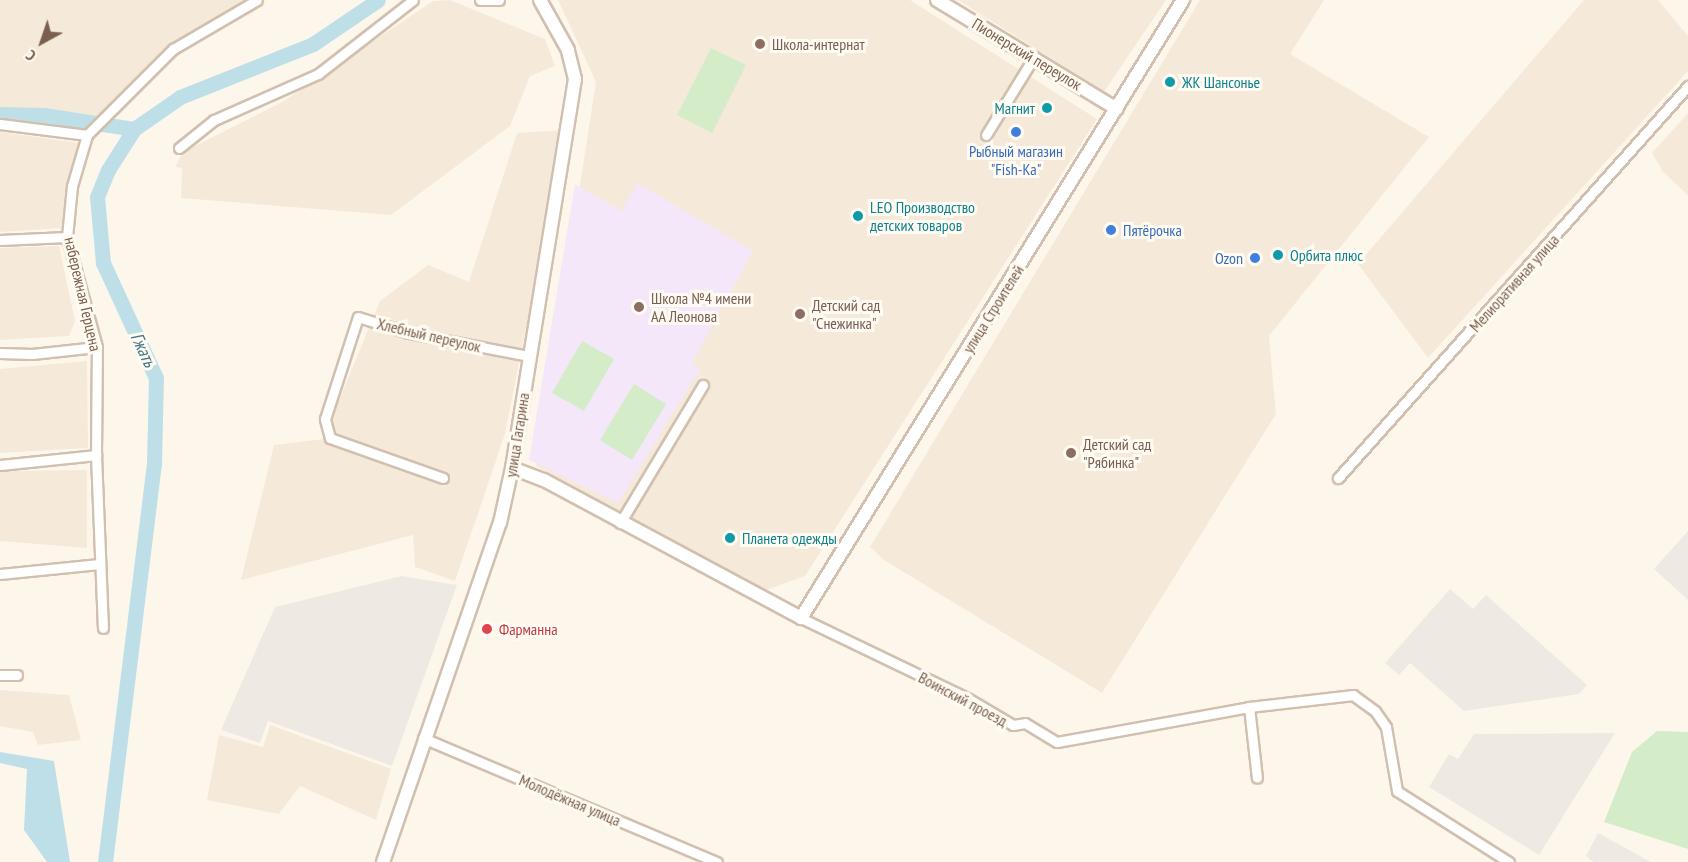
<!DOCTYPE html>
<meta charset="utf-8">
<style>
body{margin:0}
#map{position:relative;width:1688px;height:862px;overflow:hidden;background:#fdf7eb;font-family:"PT Sans Narrow",sans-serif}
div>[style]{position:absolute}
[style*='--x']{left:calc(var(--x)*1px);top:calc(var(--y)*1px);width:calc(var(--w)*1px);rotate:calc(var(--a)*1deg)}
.residential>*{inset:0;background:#f5ead9}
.industrial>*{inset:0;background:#efe9e3}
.education>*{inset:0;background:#f4e7fa}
.green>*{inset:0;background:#d4ecc8}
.water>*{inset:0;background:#bedfe8}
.river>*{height:15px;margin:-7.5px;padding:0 7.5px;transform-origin:7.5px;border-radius:7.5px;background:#bedfe8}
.roads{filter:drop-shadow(2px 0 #d1c0af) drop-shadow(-2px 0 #d1c0af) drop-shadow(0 2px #d1c0af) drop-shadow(0 -2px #d1c0af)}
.street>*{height:9px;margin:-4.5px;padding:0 4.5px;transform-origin:4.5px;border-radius:4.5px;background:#fff}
.secondary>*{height:12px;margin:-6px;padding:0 6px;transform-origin:6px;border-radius:6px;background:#fff}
.dots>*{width:16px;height:16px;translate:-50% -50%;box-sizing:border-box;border:3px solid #fffbf2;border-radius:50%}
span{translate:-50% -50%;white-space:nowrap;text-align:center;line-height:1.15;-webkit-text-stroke:6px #fffbf2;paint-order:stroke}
.education-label{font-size:16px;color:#785e54}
.left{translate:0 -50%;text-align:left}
.street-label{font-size:16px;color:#7a5f4c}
.culture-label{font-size:16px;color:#0d838f}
.right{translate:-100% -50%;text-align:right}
.shop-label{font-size:16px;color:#366cbe}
.health-label{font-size:16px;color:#be3a42}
.water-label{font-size:18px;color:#417787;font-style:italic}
.north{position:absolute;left:12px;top:12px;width:60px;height:60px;-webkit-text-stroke:4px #fffbf2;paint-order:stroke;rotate:220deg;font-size:16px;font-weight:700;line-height:24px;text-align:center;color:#7a5f4c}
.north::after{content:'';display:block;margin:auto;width:21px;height:27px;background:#7a5f4c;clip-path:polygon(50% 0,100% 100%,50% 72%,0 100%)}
</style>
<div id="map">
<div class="residential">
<div style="clip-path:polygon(0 0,251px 0,159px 55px,89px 128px,0 118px)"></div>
<div style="clip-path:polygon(450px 0,545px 39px,555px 66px,530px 76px,510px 126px,391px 215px,181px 198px,182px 168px,175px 167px,183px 152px,284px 101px,433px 1px)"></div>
<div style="clip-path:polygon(558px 0,910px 0,1097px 119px,805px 576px,766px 590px,536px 466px,596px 82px)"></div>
<div style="clip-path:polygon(958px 0,1166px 0,1104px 92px)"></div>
<div style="clip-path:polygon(1200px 0,1324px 0,1290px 54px,1429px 137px,1269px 336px,1276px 414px,1102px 693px,884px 560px,870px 547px)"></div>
<div style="clip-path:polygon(1584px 0,1658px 0,1688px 36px,1688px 71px,1428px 358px,1358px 264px)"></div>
<div style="clip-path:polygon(1688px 113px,1688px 195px,1663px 172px,1652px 153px)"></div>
<div style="clip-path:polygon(565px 130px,505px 434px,455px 581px,415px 567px,413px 535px,241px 580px,274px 445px,323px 439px,380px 301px,428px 265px,469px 282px,517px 133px)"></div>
<div style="clip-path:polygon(0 132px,79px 143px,63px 228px,0 232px)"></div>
<div style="clip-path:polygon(59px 246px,75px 321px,69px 336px,0 340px,0 248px)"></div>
<div style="clip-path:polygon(87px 361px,88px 448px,0 453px,0 369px)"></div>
<div style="clip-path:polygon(87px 470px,87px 548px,0 541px,0 471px)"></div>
<div style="clip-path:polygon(0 690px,69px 695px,81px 740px,38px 745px,33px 732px,0 726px)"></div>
<div style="clip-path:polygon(270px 725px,391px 769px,376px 820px,300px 786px,279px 814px,207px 800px,219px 735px,263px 747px)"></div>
</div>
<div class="industrial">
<div style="clip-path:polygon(1688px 531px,1688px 600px,1654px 569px)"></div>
<div style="clip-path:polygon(402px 576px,457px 585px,392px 766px,268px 721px,260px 743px,221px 730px,275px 607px)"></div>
<div style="clip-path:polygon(1450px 589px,1473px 609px,1486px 595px,1587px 685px,1579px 694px,1464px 711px,1410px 663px,1399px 675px,1385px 663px)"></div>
<div style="clip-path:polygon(1615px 733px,1539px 855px,1429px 787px,1449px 754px,1458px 759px,1474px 734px)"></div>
<div style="clip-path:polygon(1598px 833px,1651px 862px,1593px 862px,1586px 856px)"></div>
</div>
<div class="education">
<div style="clip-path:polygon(637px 183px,753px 251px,692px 363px,700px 369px,618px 503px,529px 460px,575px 184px,622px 211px)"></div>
</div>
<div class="green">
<div style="clip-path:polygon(711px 48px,746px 65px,712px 133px,677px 115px)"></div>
<div style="clip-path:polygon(582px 341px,614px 359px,584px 411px,552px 393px)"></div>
<div style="clip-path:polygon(634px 384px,666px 404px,632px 460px,600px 440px)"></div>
<div style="clip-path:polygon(1657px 731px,1688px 732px,1688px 849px,1604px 822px,1632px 752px)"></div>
</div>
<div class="water">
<div style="clip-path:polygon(0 752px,54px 761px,70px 862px,47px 862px,24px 830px,27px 769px,0 763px)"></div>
</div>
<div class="river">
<div style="--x:0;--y:114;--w:44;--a:1.3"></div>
<div style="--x:44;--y:115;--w:91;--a:8.8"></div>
<div style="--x:105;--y:862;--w:401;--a:-83"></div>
<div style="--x:154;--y:464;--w:86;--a:-88.7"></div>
<div style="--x:156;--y:378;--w:127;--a:-114.7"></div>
<div style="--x:103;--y:263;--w:66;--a:-95.2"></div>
<div style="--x:97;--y:197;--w:29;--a:-68"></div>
<div style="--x:108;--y:170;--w:49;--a:-57.6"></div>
<div style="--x:134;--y:129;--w:56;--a:-34.8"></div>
<div style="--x:180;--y:97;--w:143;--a:-21.7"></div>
<div style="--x:313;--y:44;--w:78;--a:-34.1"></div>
</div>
<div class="roads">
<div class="street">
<div style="--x:480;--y:0;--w:19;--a:0"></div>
<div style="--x:0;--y:124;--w:88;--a:7.2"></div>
<div style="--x:986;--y:135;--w:92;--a:-58.4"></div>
<div style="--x:179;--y:148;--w:45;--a:-38.7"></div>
<div style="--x:214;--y:120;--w:114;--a:-23.9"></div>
<div style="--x:318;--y:74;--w:120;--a:-37.9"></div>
<div style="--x:0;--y:240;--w:67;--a:-2.6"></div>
<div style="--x:0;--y:353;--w:32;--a:2"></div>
<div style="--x:32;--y:354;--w:65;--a:-6.1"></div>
<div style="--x:96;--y:455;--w:108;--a:-89.5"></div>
<div style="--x:97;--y:347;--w:114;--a:-105.3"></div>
<div style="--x:67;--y:237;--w:51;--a:-84.4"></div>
<div style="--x:72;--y:186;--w:53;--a:-73.6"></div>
<div style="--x:87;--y:135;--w:122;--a:-45"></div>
<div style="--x:173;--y:49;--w:97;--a:-30.3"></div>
<div style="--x:0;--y:465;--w:97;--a:-5.9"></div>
<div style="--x:96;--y:455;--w:173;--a:87.7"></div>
<div style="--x:443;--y:478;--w:120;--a:-160.5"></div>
<div style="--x:330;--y:438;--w:20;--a:-105"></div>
<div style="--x:325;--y:419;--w:107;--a:-72.1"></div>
<div style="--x:358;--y:317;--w:53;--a:17.4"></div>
<div style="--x:409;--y:333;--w:122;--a:10.9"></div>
<div style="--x:1338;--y:478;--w:526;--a:-48.24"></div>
<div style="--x:620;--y:523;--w:161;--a:-59"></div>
<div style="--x:0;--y:574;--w:100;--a:-5.8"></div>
<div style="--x:801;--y:618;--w:184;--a:25.7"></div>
<div style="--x:967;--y:698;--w:53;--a:30.4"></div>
<div style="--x:1013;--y:725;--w:12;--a:-9"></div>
<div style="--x:1025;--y:723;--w:37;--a:31"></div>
<div style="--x:1057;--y:742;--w:195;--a:-10.3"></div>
<div style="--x:1249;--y:707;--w:105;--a:-6.6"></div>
<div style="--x:1353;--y:695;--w:27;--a:36"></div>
<div style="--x:1375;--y:711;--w:19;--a:55"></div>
<div style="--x:1386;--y:727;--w:65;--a:80.2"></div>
<div style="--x:1397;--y:791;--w:133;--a:32.4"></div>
<div style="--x:0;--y:675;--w:17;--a:0"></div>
<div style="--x:1249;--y:707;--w:71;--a:83.6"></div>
<div style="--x:423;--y:738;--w:319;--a:22.9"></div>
</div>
<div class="secondary">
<div style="--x:937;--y:0;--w:210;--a:31.2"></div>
<div style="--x:512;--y:468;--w:34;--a:21"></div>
<div style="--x:544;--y:480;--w:292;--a:28.2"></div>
<div style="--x:801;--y:618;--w:727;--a:-58.28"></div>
<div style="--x:383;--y:862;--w:359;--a:-71"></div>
<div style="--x:500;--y:523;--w:56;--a:-77.7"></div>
<div style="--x:512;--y:468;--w:394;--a:-80.8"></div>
<div style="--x:575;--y:79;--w:30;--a:-104"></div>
<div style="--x:568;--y:50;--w:57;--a:-119.2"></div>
</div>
</div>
<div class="dots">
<div style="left:760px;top:44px;background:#8d6e63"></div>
<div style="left:1170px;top:82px;background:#0f9aa8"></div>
<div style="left:1047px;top:108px;background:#0f9aa8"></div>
<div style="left:1016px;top:132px;background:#3f7fe0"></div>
<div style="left:858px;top:216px;background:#0f9aa8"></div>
<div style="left:1111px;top:230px;background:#3f7fe0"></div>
<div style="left:1278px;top:255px;background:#0f9aa8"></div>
<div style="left:1255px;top:258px;background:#3f7fe0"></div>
<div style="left:639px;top:307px;background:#8d6e63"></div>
<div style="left:800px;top:314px;background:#8d6e63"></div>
<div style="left:1071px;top:453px;background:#8d6e63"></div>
<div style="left:730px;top:538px;background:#0f9aa8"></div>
<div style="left:487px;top:629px;background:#e0444e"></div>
</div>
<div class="education-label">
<span class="left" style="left:772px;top:44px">Школа-интернат</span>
<span class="left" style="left:651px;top:307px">Школа №4 имени<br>АА Леонова</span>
<span class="left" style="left:812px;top:314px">Детский сад<br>"Снежинка"</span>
<span class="left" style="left:1083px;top:453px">Детский сад<br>"Рябинка"</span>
</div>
<div class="street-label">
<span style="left:1027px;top:54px;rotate:31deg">Пионерский переулок</span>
<span style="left:1514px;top:283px;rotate:-48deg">Мелиоративная улица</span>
<span style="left:83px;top:294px;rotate:77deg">набережная Герцена</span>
<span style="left:993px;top:309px;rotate:-58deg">улица Строителей</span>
<span style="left:429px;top:335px;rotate:13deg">Хлебный переулок</span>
<span style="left:517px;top:435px;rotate:-81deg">улица Гагарина</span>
<span style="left:963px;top:699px;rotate:28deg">Воинский проезд</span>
<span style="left:570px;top:800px;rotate:23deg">Молодёжная улица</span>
</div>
<div class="culture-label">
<span class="left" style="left:1182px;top:82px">ЖК Шансонье</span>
<span class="right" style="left:1035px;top:108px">Магнит</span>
<span class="left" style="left:870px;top:216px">LEO Производство<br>детских товаров</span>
<span class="left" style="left:1290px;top:255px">Орбита плюс</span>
<span class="left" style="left:742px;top:538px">Планета одежды</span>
</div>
<div class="shop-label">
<span style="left:1016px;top:160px">Рыбный магазин<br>"Fish-Ка"</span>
<span class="left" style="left:1123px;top:230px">Пятёрочка</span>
<span class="right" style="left:1243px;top:258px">Ozon</span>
</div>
<div class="health-label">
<span class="left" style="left:499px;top:629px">Фарманна</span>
</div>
<div class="water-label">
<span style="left:143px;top:350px;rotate:65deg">Гжать</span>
</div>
<div class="north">С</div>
</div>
